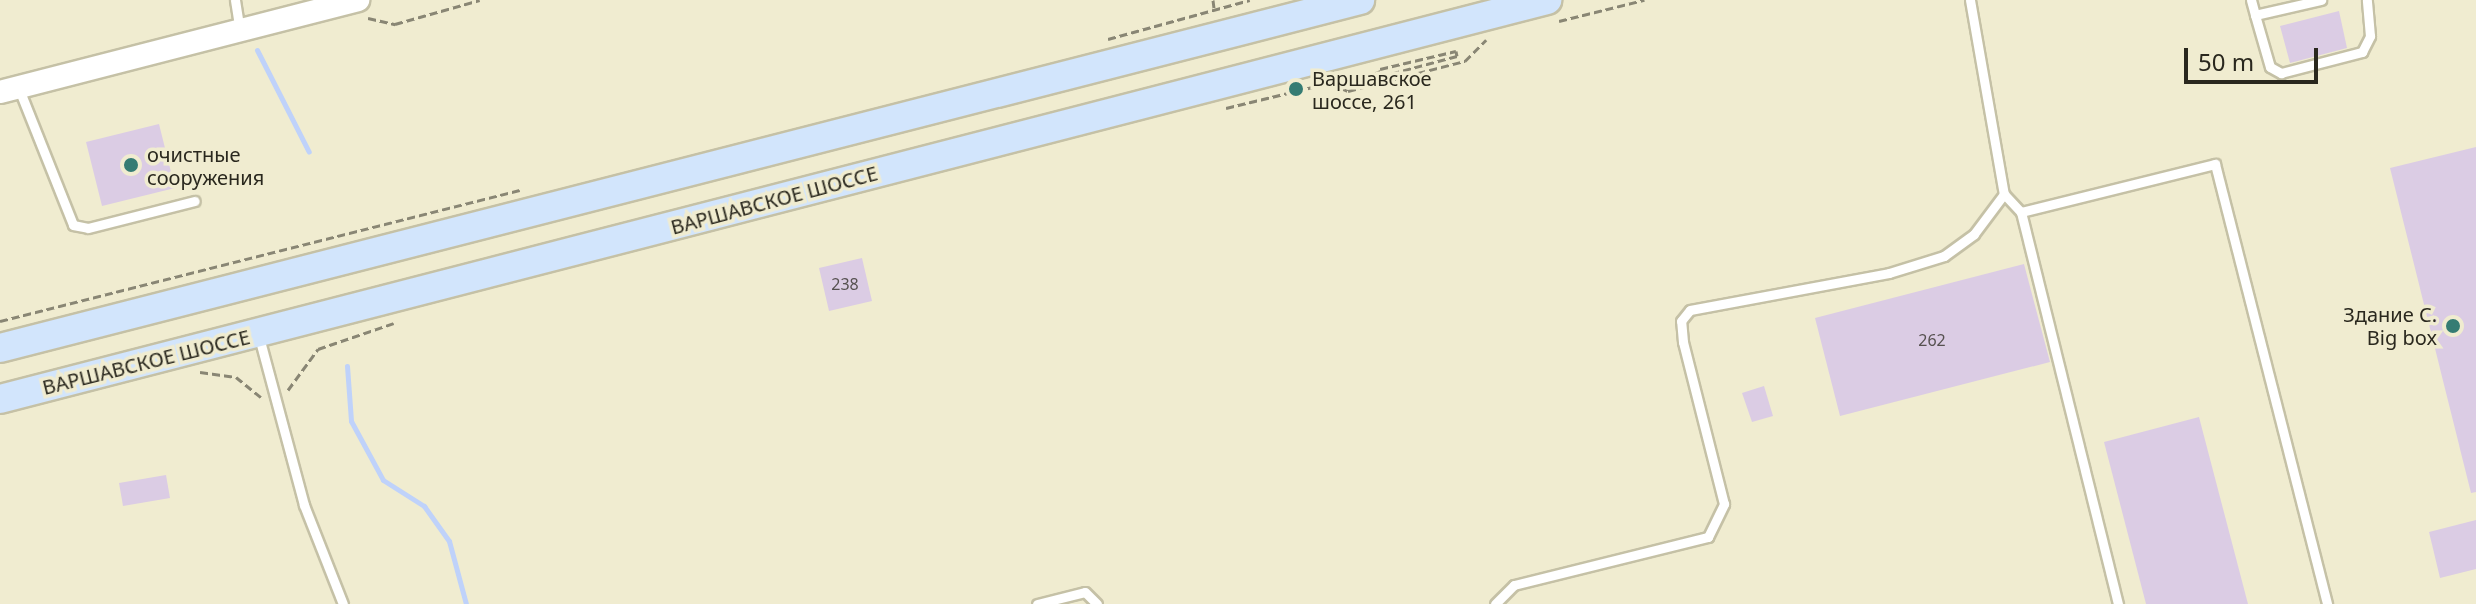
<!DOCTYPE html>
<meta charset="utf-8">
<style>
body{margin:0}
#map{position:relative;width:2476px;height:604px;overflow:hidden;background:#f0ecd0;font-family:"Noto Sans",sans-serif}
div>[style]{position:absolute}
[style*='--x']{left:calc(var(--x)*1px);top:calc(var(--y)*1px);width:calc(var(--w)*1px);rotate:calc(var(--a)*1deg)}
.stream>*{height:5px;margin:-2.5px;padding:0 2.5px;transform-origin:2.5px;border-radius:2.5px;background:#bfd2fa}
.building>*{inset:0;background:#dbcce4}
.path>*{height:3px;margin-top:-1.5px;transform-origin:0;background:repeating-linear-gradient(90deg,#898674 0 8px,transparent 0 12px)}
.roads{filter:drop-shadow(2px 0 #c5c1a6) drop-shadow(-2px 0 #c5c1a6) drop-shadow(0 2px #c5c1a6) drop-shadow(0 -2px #c5c1a6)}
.service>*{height:9px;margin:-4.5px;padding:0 4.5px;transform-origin:4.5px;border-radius:4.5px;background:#fff}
.tertiary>*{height:22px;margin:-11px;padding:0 11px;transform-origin:11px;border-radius:11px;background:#fff}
.primary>*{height:28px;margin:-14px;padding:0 14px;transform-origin:14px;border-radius:14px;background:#d2e5fc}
.dots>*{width:22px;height:22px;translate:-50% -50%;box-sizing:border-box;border:4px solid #f0ecd0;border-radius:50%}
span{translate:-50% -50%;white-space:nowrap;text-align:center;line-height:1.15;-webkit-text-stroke:7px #f0ecd0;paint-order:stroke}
.number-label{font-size:16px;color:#565150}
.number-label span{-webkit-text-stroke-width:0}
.poi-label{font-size:20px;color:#2a281e}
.left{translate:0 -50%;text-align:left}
.right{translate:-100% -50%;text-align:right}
.street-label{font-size:20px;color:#2a281e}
.scale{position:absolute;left:2184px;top:48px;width:134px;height:36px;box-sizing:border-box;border:4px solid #2a281e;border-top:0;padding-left:10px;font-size:24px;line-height:28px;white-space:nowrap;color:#2a281e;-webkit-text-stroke:6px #f0ecd0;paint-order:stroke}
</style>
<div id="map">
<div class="stream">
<div style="--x:257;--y:50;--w:114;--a:63"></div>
<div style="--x:347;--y:366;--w:55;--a:85.8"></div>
<div style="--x:351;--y:421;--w:67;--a:61.5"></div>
<div style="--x:383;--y:480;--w:49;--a:32.4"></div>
<div style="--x:424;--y:506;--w:43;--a:54.5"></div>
<div style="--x:449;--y:541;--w:65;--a:74.9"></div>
</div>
<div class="building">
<div style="clip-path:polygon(2339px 11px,2347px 48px,2290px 63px,2280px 26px)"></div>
<div style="clip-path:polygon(159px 124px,175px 188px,102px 206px,86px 142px)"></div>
<div style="clip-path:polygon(2476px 147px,2476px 492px,2471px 493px,2390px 168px)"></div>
<div style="clip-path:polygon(862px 258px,872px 301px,829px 311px,819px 268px)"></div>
<div style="clip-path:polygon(2024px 264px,2050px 362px,1840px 416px,1815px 318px)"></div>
<div style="clip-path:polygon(1764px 386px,1773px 416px,1752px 422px,1742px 393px)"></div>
<div style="clip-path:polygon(2199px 417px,2248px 604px,2146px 604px,2104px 442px)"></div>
<div style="clip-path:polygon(166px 475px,170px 498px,123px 506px,119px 483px)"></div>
<div style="clip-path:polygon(2476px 520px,2476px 569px,2440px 578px,2429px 532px)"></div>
</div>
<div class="path">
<div style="--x:1213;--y:0;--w:8;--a:83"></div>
<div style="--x:368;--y:18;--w:28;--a:13"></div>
<div style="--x:395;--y:24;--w:88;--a:-15.8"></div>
<div style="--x:1559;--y:21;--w:88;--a:-13.9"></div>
<div style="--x:1108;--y:39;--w:147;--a:-15.4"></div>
<div style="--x:1380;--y:69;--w:78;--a:-13.3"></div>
<div style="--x:1456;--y:51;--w:5;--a:79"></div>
<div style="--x:1457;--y:56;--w:73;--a:165"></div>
<div style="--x:1386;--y:75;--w:5;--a:79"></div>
<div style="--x:1339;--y:87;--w:45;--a:-20.9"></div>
<div style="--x:1226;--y:108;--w:106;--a:-13.6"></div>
<div style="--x:1329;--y:83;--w:21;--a:23"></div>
<div style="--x:1348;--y:91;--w:121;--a:-14.4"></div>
<div style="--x:1465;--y:61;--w:30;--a:-45"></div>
<div style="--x:0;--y:321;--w:536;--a:-14.14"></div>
<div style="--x:200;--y:372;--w:36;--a:8"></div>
<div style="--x:236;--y:377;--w:32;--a:39"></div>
<div style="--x:288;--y:390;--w:51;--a:-53.8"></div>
<div style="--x:318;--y:349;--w:80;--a:-18.9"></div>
</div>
<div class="roads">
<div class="service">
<div style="--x:235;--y:0;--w:31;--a:81"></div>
<div style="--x:1970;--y:0;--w:197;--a:80.1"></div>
<div style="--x:2004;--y:194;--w:25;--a:47"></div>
<div style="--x:2021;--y:212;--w:404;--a:76.1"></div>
<div style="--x:2251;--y:0;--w:16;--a:75"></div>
<div style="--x:2255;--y:15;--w:68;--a:-12.8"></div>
<div style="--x:2255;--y:15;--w:54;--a:73.9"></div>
<div style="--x:2270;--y:67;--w:13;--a:29"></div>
<div style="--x:2281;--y:73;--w:84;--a:-14.5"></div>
<div style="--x:2362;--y:52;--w:18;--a:-63"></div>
<div style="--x:2370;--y:36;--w:36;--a:-95"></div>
<div style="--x:19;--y:89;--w:146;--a:68.3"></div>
<div style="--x:73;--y:225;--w:15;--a:11"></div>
<div style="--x:88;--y:228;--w:110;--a:-14.2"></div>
<div style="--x:2021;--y:212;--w:200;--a:-13.9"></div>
<div style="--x:2215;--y:164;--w:454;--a:75.7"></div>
<div style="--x:259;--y:337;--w:174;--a:75"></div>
<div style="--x:304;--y:505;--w:106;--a:68.5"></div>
<div style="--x:1037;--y:604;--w:49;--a:-14"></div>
<div style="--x:1085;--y:592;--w:17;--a:45"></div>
<div style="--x:1495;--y:604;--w:27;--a:-45"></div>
<div style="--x:1514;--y:585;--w:200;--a:-13.9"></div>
<div style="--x:1708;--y:537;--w:37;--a:-64"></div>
<div style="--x:1724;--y:504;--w:167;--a:-104.2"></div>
<div style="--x:1683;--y:342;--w:21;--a:-95"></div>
<div style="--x:1681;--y:321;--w:14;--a:-51"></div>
<div style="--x:1690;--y:310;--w:202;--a:-10.5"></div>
<div style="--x:1889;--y:273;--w:58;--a:-17.2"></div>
<div style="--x:1944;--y:256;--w:37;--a:-36"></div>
<div style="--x:1974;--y:234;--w:50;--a:-53.1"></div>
</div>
<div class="tertiary">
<div style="--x:0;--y:92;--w:370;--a:-14.4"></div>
</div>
<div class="primary">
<div style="--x:0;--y:348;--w:1404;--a:-14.35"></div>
<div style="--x:0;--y:399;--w:1598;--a:-14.46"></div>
</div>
</div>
<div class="dots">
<div style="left:1296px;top:89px;background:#357c73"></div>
<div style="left:131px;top:165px;background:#357c73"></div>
<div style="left:2453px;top:326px;background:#357c73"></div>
</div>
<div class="number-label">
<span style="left:845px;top:284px">238</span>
<span style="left:1932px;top:340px">262</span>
</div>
<div class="poi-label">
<span class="left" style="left:1312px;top:90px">Варшавское<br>шоссе, 261</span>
<span class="left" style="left:147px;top:166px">очистные<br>сооружения</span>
<span class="right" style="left:2437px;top:326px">Здание C.<br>Big box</span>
</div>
<div class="street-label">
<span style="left:774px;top:200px;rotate:-15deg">ВАРШАВСКОЕ ШОССЕ</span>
<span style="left:146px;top:362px;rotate:-14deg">ВАРШАВСКОЕ ШОССЕ</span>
</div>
<div class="scale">50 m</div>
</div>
